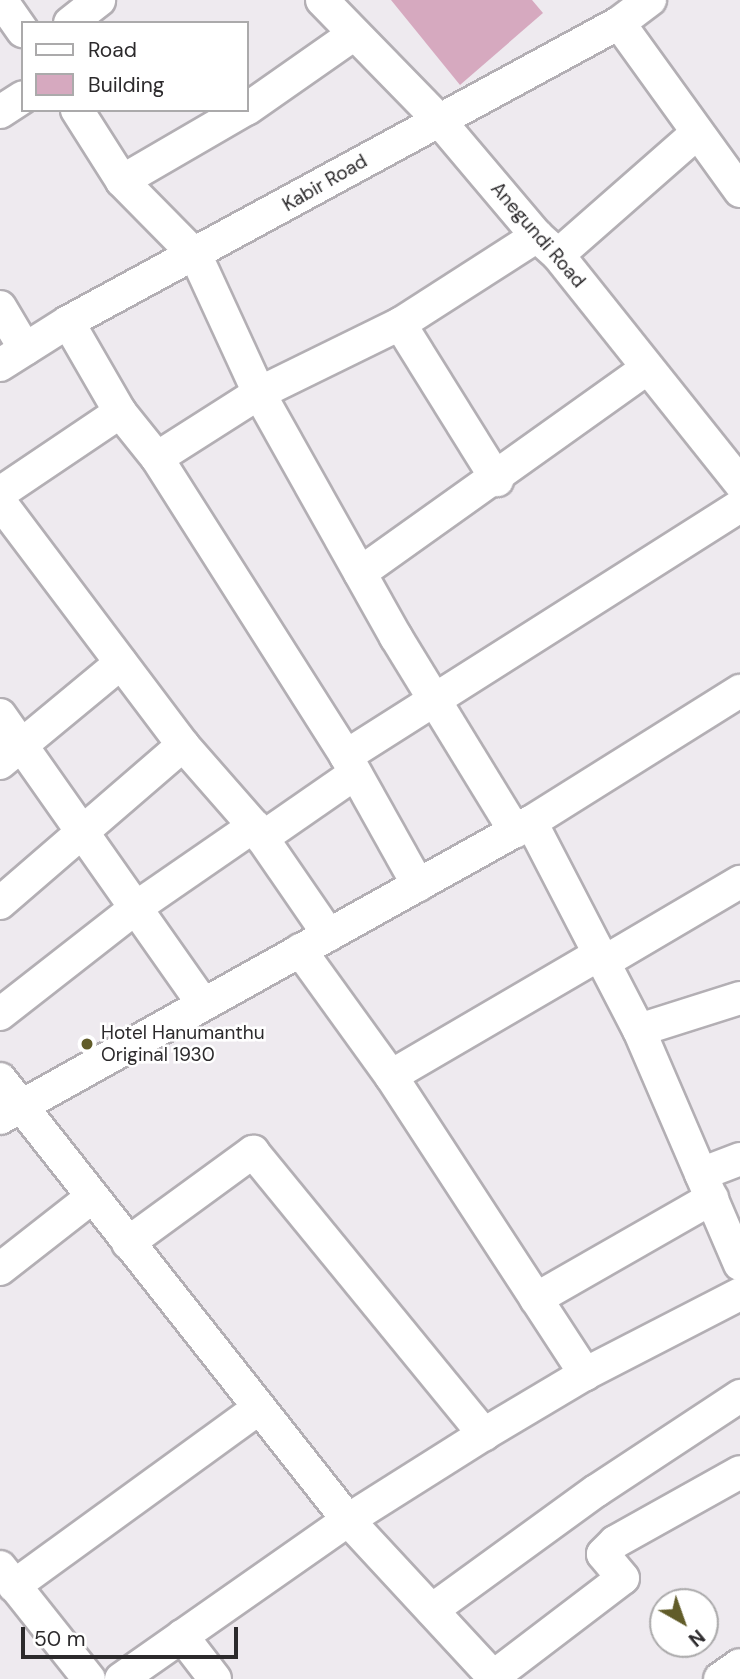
<!DOCTYPE html>
<style>
body{margin:0}
#map{position:relative;width:740px;height:1679px;overflow:hidden;background:#eeeaef;font-family:"DM Sans",sans-serif}
div>[style]{position:absolute}
[style*='--x']{left:calc(var(--x)*1px);top:calc(var(--y)*1px);width:calc(var(--w)*1px);rotate:calc(var(--a)*1deg)}
.building>*{inset:0;background:#d6a9bf}
.roads{filter:drop-shadow(2px 0 #b3afb4) drop-shadow(-2px 0 #b3afb4) drop-shadow(0 2px #b3afb4) drop-shadow(0 -2px #b3afb4)}
.minor>*{height:32px;margin:-16px;padding:0 16px;transform-origin:16px;border-radius:16px;background:#fff}
.dots>*{width:19px;height:19px;translate:-50% -50%;box-sizing:border-box;border:4px solid #fff;border-radius:50%}
span{translate:-50% -50%;white-space:nowrap;text-align:center;line-height:1.15;-webkit-text-stroke:5px #fff;paint-order:stroke}
.street-label{font-size:19px;color:#2c2a2c}
.poi-label{font-size:19px;color:#2c2a2c}
.left{translate:0 -50%;text-align:left}
.legend{position:absolute;left:21px;top:21px;width:228px;height:91px;box-sizing:border-box;background:#fff;border:2px solid #abaaab;margin:0;padding:9px 12px;list-style:none;font-size:21px;color:#2c2a2c}
.legend li{display:flex;align-items:center;gap:14px;height:35px}
.legend b{width:35px;border:2px solid #abaaab}
.north{position:absolute;left:649px;top:1588px;width:70px;height:70px;box-sizing:border-box;background:#fff;border:2px solid #abaaab;border-radius:50%;rotate:140deg;font-size:19px;font-weight:700;line-height:28px;text-align:center;color:#2c2a2c}
.north::after{content:'';display:block;margin:auto;width:24px;height:32px;background:#615c29;clip-path:polygon(50% 0,100% 100%,50% 72%,0 100%)}
.scale{position:absolute;left:21px;top:1627px;width:217px;height:32px;box-sizing:border-box;border:4px solid #2c2a2c;border-top:0;padding-left:9px;font-size:21px;line-height:24px;white-space:nowrap;color:#2c2a2c;-webkit-text-stroke:5px #fff;paint-order:stroke}
</style>
<div id="map">
<div class="building">
<div style="clip-path:polygon(391px 0,532px 0,543px 13px,460px 85px)"></div>
</div>
<div class="roads">
<div class="minor">
<div style="--x:1;--y:0;--w:38;--a:55"></div>
<div style="--x:322;--y:0;--w:166;--a:45.7"></div>
<div style="--x:438;--y:119;--w:153;--a:49.8"></div>
<div style="--x:537;--y:236;--w:28;--a:42"></div>
<div style="--x:558;--y:255;--w:292;--a:51.4"></div>
<div style="--x:70;--y:23;--w:37;--a:-38"></div>
<div style="--x:619;--y:23;--w:207;--a:54.2"></div>
<div style="--x:247;--y:109;--w:131;--a:-35"></div>
<div style="--x:77;--y:110;--w:84;--a:57.6"></div>
<div style="--x:122;--y:181;--w:105;--a:45.4"></div>
<div style="--x:196;--y:256;--w:151;--a:65.3"></div>
<div style="--x:259;--y:393;--w:280;--a:60.7"></div>
<div style="--x:396;--y:637;--w:228;--a:58.5"></div>
<div style="--x:0;--y:112;--w:27;--a:-33"></div>
<div style="--x:122;--y:181;--w:141;--a:-30.2"></div>
<div style="--x:558;--y:255;--w:185;--a:-41.3"></div>
<div style="--x:0;--y:307;--w:49;--a:59.2"></div>
<div style="--x:68;--y:322;--w:104;--a:60"></div>
<div style="--x:120;--y:412;--w:59;--a:51.2"></div>
<div style="--x:157;--y:458;--w:353;--a:57.6"></div>
<div style="--x:346;--y:756;--w:148;--a:60.8"></div>
<div style="--x:400;--y:324;--w:184;--a:58.1"></div>
<div style="--x:0;--y:365;--w:80;--a:-32.3"></div>
<div style="--x:68;--y:322;--w:627;--a:-28.49"></div>
<div style="--x:619;--y:23;--w:39;--a:-37"></div>
<div style="--x:157;--y:458;--w:121;--a:-32.5"></div>
<div style="--x:259;--y:393;--w:157;--a:-26.1"></div>
<div style="--x:400;--y:324;--w:163;--a:-32.7"></div>
<div style="--x:0;--y:493;--w:145;--a:-34"></div>
<div style="--x:0;--y:502;--w:304;--a:53"></div>
<div style="--x:183;--y:745;--w:108;--a:48.8"></div>
<div style="--x:254;--y:826;--w:132;--a:55.5"></div>
<div style="--x:360;--y:573;--w:351;--a:-35.5"></div>
<div style="--x:0;--y:715;--w:353;--a:54.9"></div>
<div style="--x:346;--y:756;--w:467;--a:-32.4"></div>
<div style="--x:0;--y:763;--w:157;--a:-39.6"></div>
<div style="--x:531;--y:822;--w:234;--a:62.6"></div>
<div style="--x:639;--y:1030;--w:255;--a:66.7"></div>
<div style="--x:262;--y:838;--w:111;--a:-34.7"></div>
<div style="--x:0;--y:903;--w:242;--a:-40.8"></div>
<div style="--x:300;--y:950;--w:155;--a:54.2"></div>
<div style="--x:391;--y:1076;--w:356;--a:56.9"></div>
<div style="--x:604;--y:962;--w:158;--a:-30.5"></div>
<div style="--x:0;--y:1014;--w:175;--a:-38"></div>
<div style="--x:138;--y:906;--w:141;--a:-34.6"></div>
<div style="--x:639;--y:1030;--w:106;--a:-17.6"></div>
<div style="--x:391;--y:1076;--w:242;--a:-30.3"></div>
<div style="--x:0;--y:1079;--w:562;--a:51.72"></div>
<div style="--x:348;--y:1520;--w:217;--a:47.2"></div>
<div style="--x:0;--y:1118;--w:608;--a:-29.14"></div>
<div style="--x:531;--y:822;--w:247;--a:-32.1"></div>
<div style="--x:701;--y:1174;--w:42;--a:-21"></div>
<div style="--x:128;--y:1243;--w:155;--a:-36.1"></div>
<div style="--x:253;--y:1152;--w:365;--a:50.7"></div>
<div style="--x:0;--y:1269;--w:117;--a:-38"></div>
<div style="--x:536;--y:1299;--w:203;--a:-29.8"></div>
<div style="--x:0;--y:1567;--w:143;--a:51.5"></div>
<div style="--x:14;--y:1586;--w:303;--a:-36"></div>
<div style="--x:432;--y:1610;--w:203;--a:-36"></div>
<div style="--x:596;--y:1491;--w:173;--a:-33.4"></div>
<div style="--x:182;--y:1636;--w:54;--a:52.5"></div>
<div style="--x:493;--y:1677;--w:163;--a:-37.3"></div>
<div style="--x:623;--y:1578;--w:31;--a:-130"></div>
<div style="--x:603;--y:1554;--w:17;--a:-45"></div>
<div style="--x:615;--y:1542;--w:143;--a:-29.2"></div>
<div style="--x:121;--y:1679;--w:277;--a:-35"></div>
<div style="--x:348;--y:1520;--w:161;--a:-32.3"></div>
<div style="--x:484;--y:1434;--w:117;--a:-30.7"></div>
<div style="--x:585;--y:1374;--w:174;--a:-27.3"></div>
<div style="--x:720;--y:1679;--w:24;--a:-35"></div>
</div>
</div>
<div class="dots">
<div style="left:87px;top:1044px;background:#615c29"></div>
</div>
<div class="street-label">
<span style="left:325px;top:183px;rotate:-30deg">Kabir Road</span>
<span style="left:538px;top:235px;rotate:49deg">Anegundi Road</span>
</div>
<div class="poi-label">
<span class="left" style="left:101px;top:1044px">Hotel Hanumanthu<br>Original 1930</span>
</div>
<ul class="legend">
<li><b style="height:9px;background:#fff"></b>Road</li>
<li><b style="height:19px;background:#d6a9bf"></b>Building</li>
</ul>
<div class="north">N</div>
<div class="scale">50 m</div>
</div>
